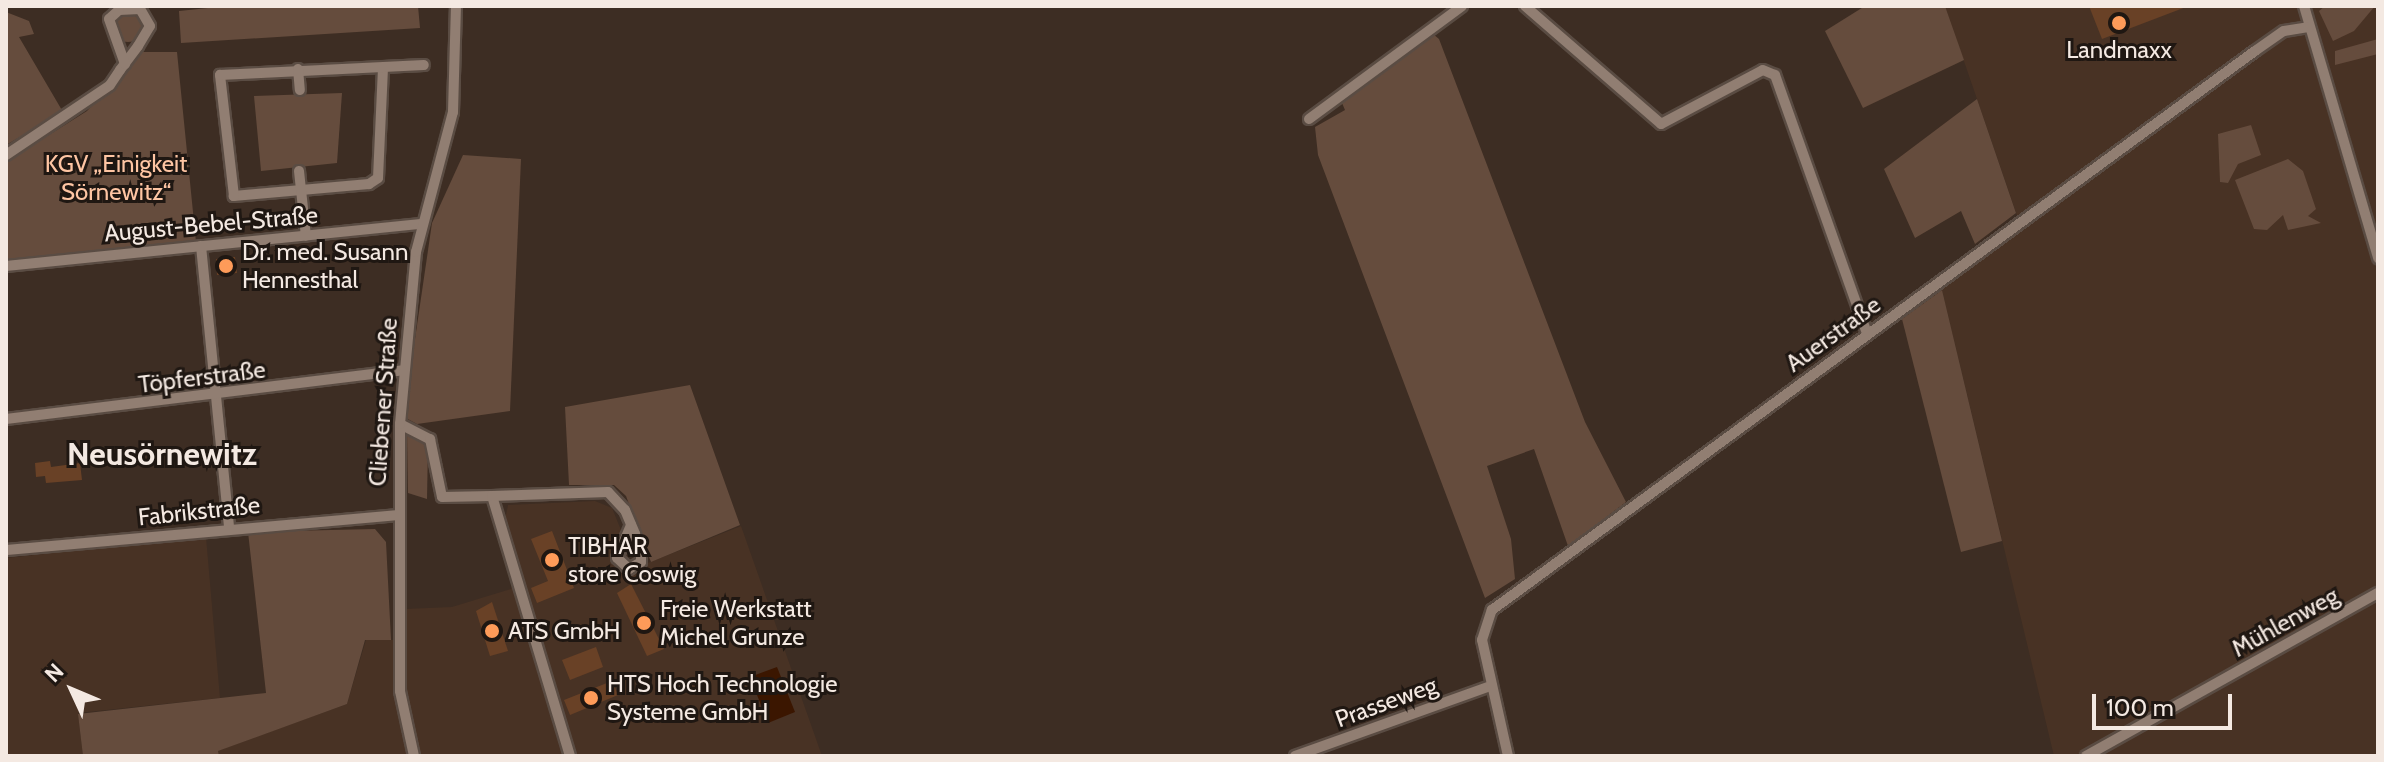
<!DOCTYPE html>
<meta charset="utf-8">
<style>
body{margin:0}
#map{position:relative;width:2384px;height:762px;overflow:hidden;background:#3d2d23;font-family:Cabin,sans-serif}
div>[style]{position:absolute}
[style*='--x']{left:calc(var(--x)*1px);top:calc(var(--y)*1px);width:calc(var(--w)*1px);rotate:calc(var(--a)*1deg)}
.built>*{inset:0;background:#483224}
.green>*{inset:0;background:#654c3d}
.round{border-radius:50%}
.water>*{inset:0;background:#3b1600}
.building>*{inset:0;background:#694126}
.roads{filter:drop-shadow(2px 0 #5a4c43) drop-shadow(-2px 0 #5a4c43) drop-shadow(0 2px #5a4c43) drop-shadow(0 -2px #5a4c43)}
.minor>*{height:10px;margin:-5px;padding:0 5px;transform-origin:5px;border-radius:5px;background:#917e72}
.dots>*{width:22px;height:22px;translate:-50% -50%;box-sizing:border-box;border:4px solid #1f1712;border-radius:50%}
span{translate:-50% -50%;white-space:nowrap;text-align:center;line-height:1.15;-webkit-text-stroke:6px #1f1712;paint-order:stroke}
.poi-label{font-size:24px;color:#f4e9e2}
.left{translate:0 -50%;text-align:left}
.park-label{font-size:24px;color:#fec5a3}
.street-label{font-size:24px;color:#f4e9e2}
.district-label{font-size:32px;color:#f4e9e2;font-weight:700}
.frame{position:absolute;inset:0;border:8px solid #f4e9e2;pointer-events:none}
.north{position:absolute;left:32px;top:650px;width:80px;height:80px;-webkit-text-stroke:6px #1f1712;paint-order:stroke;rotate:314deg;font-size:22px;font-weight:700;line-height:32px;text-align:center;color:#f4e9e2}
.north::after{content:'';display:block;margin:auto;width:28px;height:36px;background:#f4e9e2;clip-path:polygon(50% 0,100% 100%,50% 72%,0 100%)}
.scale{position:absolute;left:2092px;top:694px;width:140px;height:36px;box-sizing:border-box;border:4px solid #f4e9e2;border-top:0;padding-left:10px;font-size:24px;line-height:28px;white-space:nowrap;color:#f4e9e2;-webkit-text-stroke:6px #1f1712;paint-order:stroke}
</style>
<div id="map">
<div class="built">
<div style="clip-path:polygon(1945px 6px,2378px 6px,2378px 756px,2054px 756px,1941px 286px,2021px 227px)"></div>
<div style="clip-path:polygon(595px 501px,612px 508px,621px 530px,610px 559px,620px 574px,741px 526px,822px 756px,219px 756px,217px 751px,347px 704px,366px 640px,405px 640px,405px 609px,452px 607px,511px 589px,516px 555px,505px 520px,508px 505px)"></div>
<div style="clip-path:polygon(206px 537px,220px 698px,78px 713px,83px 756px,6px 756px,6px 558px)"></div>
</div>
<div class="green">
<div style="clip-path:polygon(227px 6px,418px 6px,420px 28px,181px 43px,179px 11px)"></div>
<div style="clip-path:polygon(1865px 6px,1945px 6px,1964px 60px,1863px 108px,1825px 31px)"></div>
<div style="clip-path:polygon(2325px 6px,2375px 6px,2354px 31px,2333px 41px,2319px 11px)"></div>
<div style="clip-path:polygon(6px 12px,29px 21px,34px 34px,19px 37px,63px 112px,6px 145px)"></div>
<div class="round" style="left:114px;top:14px;width:28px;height:28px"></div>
<div style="clip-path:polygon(1427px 29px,1439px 39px,1585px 422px,1626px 502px,1568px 546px,1534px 449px,1487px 466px,1511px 539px,1515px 579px,1485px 598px,1318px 155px,1315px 127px,1345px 110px,1339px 96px)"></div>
<div style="clip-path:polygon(2378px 39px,2378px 54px,2335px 65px,2335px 51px)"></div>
<div style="clip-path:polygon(139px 52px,177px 52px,196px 242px,6px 263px,6px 162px,87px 111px)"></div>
<div style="clip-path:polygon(342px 93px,337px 163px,261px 171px,254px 96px)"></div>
<div style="clip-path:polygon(1977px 99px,2016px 213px,1975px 244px,1961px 211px,1915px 238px,1884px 169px)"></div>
<div style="clip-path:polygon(2251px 125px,2261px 155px,2238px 164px,2228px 183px,2220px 182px,2218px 134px)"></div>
<div style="clip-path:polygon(463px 155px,521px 159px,510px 411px,417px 424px,406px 418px,409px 380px,432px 223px)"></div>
<div style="clip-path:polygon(2288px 159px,2303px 171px,2316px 209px,2308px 216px,2321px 223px,2288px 230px,2283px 215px,2267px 230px,2254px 229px,2235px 180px)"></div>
<div style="clip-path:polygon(1942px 290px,2002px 541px,1961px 552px,1902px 319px)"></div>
<div style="clip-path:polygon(690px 385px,740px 525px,651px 562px,626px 496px,614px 485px,569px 485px,565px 407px)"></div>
<div style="clip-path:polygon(407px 430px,428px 445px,427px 499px,408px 493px)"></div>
<div style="clip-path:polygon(375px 529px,386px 542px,391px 640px,365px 640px,347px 704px,218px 751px,219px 756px,83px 756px,78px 714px,266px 693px,248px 532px)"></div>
</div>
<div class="water">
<div style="clip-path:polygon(777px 667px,795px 712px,768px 723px,750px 677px)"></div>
</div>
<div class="building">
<div style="clip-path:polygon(2089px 6px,2186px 6px,2186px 7px,2102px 39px)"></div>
<div style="clip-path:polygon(235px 257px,237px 273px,217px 275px,216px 259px)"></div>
<div style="clip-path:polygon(50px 461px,51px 467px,80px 463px,82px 480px,46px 483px,45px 476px,36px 477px,35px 463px)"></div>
<div style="clip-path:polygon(552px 531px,574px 588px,537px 603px,531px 588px,548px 581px,531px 539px)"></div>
<div style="clip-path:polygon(631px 584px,664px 649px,647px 656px,617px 593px)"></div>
<div style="clip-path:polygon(492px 602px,508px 651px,490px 656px,476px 611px)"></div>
<div style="clip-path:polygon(596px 647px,603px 667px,570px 680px,562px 660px)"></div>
<div style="clip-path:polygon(612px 681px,618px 695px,570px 715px,564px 700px)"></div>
</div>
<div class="roads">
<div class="minor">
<div style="--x:1525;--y:6;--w:180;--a:40.9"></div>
<div style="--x:1661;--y:124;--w:115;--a:-27.9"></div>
<div style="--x:1763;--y:70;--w:13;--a:23"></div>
<div style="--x:1775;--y:75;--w:274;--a:70.4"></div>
<div style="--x:2304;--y:6;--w:263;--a:73.6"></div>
<div style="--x:383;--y:68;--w:110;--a:92.6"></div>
<div style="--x:378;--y:178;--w:11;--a:146"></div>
<div style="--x:369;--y:184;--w:136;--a:174.9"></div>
<div style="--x:234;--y:196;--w:122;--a:-96.6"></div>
<div style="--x:220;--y:75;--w:204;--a:-2.8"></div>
<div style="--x:298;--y:69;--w:21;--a:85"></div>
<div style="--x:1309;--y:119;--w:190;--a:-36.4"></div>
<div style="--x:6;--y:155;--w:125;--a:-33.9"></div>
<div style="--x:110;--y:85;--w:18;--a:-56"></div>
<div style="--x:120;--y:70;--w:30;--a:-53"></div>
<div style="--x:138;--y:46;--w:23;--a:-59"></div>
<div style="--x:150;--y:26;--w:20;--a:-120"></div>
<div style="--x:140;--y:9;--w:21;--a:177"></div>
<div style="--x:119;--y:10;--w:13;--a:138"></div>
<div style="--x:109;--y:19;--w:48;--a:70.4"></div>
<div style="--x:299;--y:171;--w:65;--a:83.9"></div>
<div style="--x:201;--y:246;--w:282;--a:84.3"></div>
<div style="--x:6;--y:266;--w:417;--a:-5.8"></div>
<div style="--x:6;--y:419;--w:400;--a:-7"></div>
<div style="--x:400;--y:424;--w:34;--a:27"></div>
<div style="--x:430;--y:439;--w:59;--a:78.3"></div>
<div style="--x:442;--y:497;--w:50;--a:-1.1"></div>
<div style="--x:6;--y:550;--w:392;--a:-5.1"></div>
<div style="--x:414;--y:756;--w:66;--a:-102.2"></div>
<div style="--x:400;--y:691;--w:267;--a:-90"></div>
<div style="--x:400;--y:424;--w:173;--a:-84.7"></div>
<div style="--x:416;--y:252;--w:145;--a:-75.2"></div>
<div style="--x:453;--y:112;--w:106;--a:-88.4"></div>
<div style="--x:570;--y:756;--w:271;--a:-106.7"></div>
<div style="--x:492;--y:496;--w:116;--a:-2"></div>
<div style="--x:608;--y:492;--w:25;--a:47"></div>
<div style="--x:625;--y:510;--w:26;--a:67"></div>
<div style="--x:635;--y:534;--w:21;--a:73"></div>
<div style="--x:641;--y:554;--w:8;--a:90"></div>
<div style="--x:641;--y:562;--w:14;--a:150"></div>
<div style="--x:629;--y:569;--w:16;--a:-137"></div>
<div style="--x:617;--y:558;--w:36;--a:-67"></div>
<div style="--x:1295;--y:756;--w:208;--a:-19.7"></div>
<div style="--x:1508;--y:756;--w:119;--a:-102.6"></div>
<div style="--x:1482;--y:640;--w:32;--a:-72"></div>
<div style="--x:1492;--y:610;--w:946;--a:-36.23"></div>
<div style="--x:2255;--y:51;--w:35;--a:-35"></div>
<div style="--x:2284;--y:31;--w:26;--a:-9"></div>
<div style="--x:2086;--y:756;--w:334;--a:-29.2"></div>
</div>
</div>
<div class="dots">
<div style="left:2119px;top:23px;background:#fe9b59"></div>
<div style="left:226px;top:266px;background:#fe9b59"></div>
<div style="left:552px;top:560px;background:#fe9b59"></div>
<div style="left:644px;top:623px;background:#fe9b59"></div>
<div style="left:492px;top:631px;background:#fe9b59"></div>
<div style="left:591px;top:698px;background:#fe9b59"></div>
</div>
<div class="poi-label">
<span style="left:2119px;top:50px">Landmaxx</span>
<span class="left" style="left:242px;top:266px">Dr. med. Susann<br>Hennesthal</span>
<span class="left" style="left:568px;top:560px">TIBHAR<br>store Coswig</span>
<span class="left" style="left:660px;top:623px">Freie Werkstatt<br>Michel Grunze</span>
<span class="left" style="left:508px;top:631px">ATS GmbH</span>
<span class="left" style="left:607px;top:698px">HTS Hoch Technologie<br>Systeme GmbH</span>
</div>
<div class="park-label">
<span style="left:116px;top:178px">KGV „Einigkeit<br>Sörnewitz“</span>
</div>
<div class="street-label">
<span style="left:211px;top:224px;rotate:-5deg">August-Bebel-Straße</span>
<span style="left:1833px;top:334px;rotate:-36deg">Auerstraße</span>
<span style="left:202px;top:377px;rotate:-7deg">Töpferstraße</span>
<span style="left:383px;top:402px;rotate:-86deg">Cliebener Straße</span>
<span style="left:199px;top:511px;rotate:-6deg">Fabrikstraße</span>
<span style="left:2285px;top:622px;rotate:-29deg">Mühlenweg</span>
<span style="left:1386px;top:702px;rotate:-20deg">Prasseweg</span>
</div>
<div class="district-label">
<span style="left:162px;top:454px">Neusörnewitz</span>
</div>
<div class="frame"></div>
<div class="north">N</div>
<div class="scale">100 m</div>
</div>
